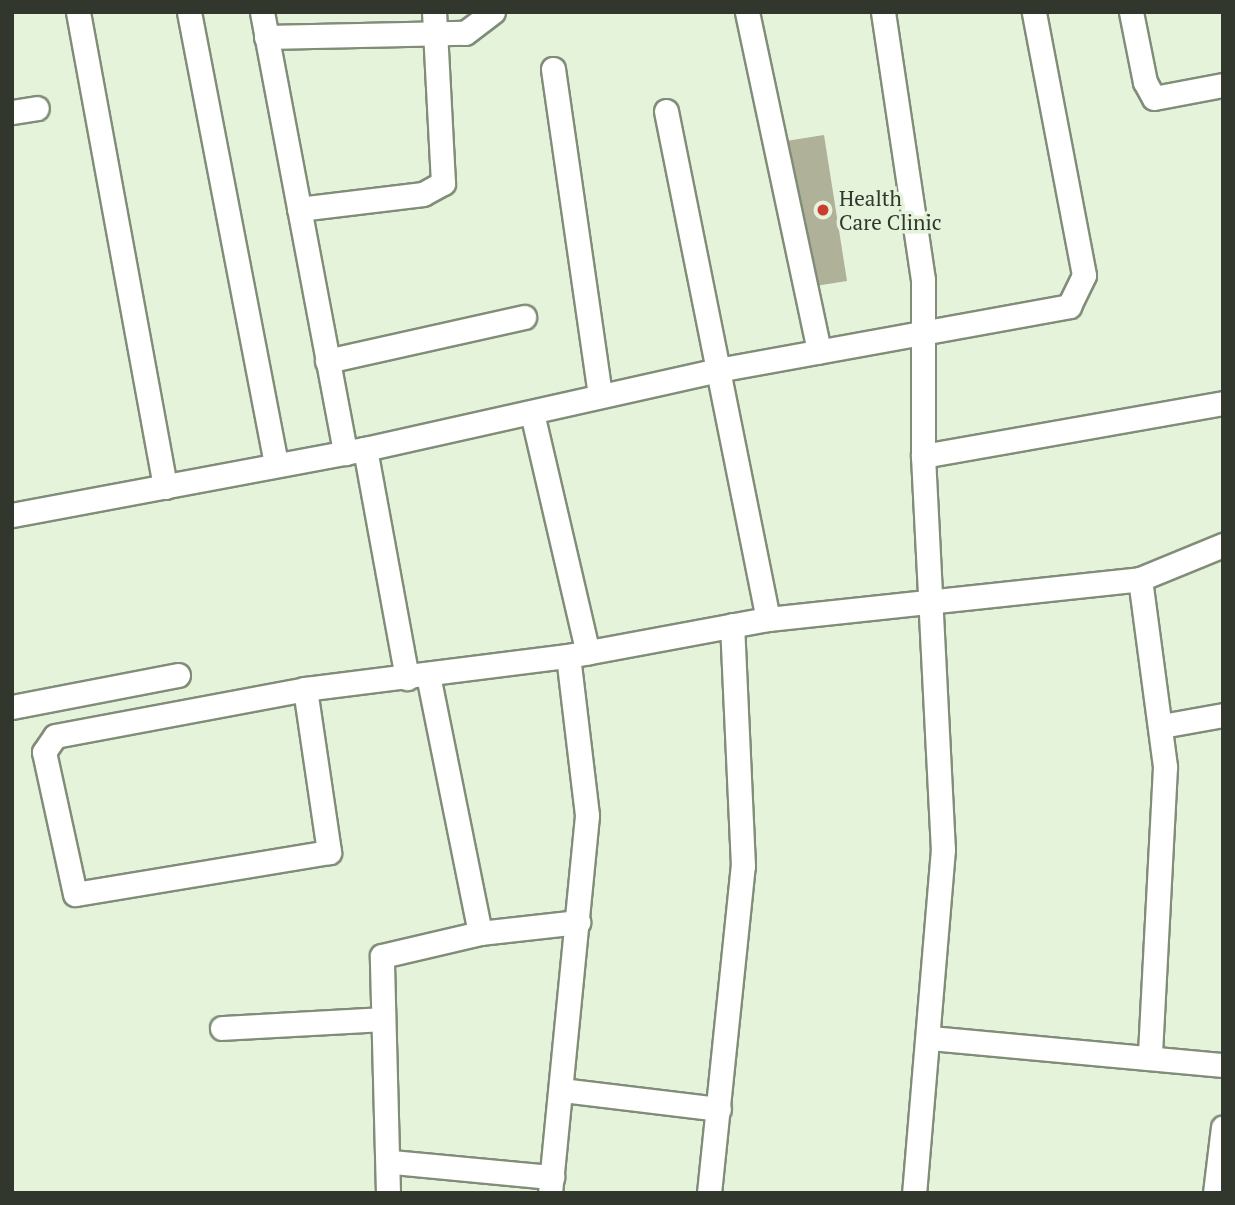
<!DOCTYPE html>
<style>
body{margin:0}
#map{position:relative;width:1235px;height:1205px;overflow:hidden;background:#e5f3db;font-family:"PT Serif",serif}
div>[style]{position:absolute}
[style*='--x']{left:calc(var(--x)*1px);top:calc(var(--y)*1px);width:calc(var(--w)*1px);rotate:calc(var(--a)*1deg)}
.building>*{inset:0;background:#afb199}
.roads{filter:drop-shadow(2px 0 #818d78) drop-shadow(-2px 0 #818d78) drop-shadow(0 2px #818d78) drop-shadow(0 -2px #818d78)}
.minor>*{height:23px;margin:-11.5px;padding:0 11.5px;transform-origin:11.5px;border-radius:11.5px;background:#fff}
.dots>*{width:19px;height:19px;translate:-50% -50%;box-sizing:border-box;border:4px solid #e5f3db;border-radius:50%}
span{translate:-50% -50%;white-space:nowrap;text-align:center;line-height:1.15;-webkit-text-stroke:7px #e5f3db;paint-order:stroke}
.poi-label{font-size:21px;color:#32372e}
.left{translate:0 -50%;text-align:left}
.frame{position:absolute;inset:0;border:14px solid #32372e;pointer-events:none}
</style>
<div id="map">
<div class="building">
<div style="clip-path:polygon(824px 135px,847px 281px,809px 287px,786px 141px)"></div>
</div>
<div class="roads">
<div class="minor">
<div style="--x:78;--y:12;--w:483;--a:79.6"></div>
<div style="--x:189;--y:12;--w:461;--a:79.1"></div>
<div style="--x:262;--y:12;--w:449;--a:79.3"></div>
<div style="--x:747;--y:12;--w:347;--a:78"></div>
<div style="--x:883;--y:12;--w:271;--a:81.5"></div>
<div style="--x:923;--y:280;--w:176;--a:90"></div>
<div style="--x:923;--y:456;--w:394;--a:87.1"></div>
<div style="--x:943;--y:849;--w:345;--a:94.8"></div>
<div style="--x:1131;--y:12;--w:71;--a:78.7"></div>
<div style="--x:1145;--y:82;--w:18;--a:61"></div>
<div style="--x:1154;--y:98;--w:70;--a:-10.7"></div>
<div style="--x:266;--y:37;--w:199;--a:-1.2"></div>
<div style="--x:465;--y:33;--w:35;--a:-37"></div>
<div style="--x:553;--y:69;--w:328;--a:81.8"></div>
<div style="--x:666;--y:111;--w:518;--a:78.65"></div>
<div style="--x:12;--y:112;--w:25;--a:-9"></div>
<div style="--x:299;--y:209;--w:125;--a:-6.9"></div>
<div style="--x:423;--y:194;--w:23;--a:-29"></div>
<div style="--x:443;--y:183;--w:171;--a:-93"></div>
<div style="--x:327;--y:361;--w:202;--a:-12.6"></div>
<div style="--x:532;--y:413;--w:246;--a:76.9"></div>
<div style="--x:365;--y:449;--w:233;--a:79.6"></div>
<div style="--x:923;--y:456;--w:305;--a:-10"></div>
<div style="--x:12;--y:515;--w:359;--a:-10.6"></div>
<div style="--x:365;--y:449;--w:362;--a:-12.6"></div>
<div style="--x:718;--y:370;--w:357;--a:-10.3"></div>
<div style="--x:1069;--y:306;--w:34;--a:-64"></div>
<div style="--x:1084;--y:275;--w:268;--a:-100.8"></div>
<div style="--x:1140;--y:579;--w:190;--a:82.4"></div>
<div style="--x:1165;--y:767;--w:291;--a:93"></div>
<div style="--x:428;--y:675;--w:263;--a:78.6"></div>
<div style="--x:305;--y:689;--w:165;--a:81.6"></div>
<div style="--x:329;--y:852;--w:257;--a:170.6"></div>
<div style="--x:75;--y:894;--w:145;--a:-102.3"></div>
<div style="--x:44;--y:752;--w:19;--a:-55"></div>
<div style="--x:55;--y:736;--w:254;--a:-10.6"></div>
<div style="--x:305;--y:689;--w:265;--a:-7.2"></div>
<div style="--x:568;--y:656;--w:203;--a:-10.5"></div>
<div style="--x:768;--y:619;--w:374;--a:-6.1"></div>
<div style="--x:1140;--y:579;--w:90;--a:-22.3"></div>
<div style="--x:12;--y:707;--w:169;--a:-10.9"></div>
<div style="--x:1162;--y:726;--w:62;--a:-10.2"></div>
<div style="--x:222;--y:1028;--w:160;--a:-3.2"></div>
<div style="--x:931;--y:1038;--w:293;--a:5.3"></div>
<div style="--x:562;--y:1090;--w:158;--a:6.9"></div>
<div style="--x:392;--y:1162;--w:161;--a:5.4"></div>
<div style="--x:388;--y:1193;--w:237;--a:-91.5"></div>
<div style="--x:382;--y:956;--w:101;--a:-13.2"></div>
<div style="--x:480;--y:933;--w:99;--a:-6.4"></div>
<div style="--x:550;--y:1193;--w:380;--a:-84.4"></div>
<div style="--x:587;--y:815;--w:160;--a:-96.8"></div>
<div style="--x:709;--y:1193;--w:329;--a:-84.1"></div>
<div style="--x:743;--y:866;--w:241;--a:-92.6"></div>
<div style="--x:1215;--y:1193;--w:66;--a:-83.1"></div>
</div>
</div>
<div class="dots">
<div style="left:823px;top:210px;background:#ca3e2f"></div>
</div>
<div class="poi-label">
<span class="left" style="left:839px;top:210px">Health<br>Care Clinic</span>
</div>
<div class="frame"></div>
</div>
